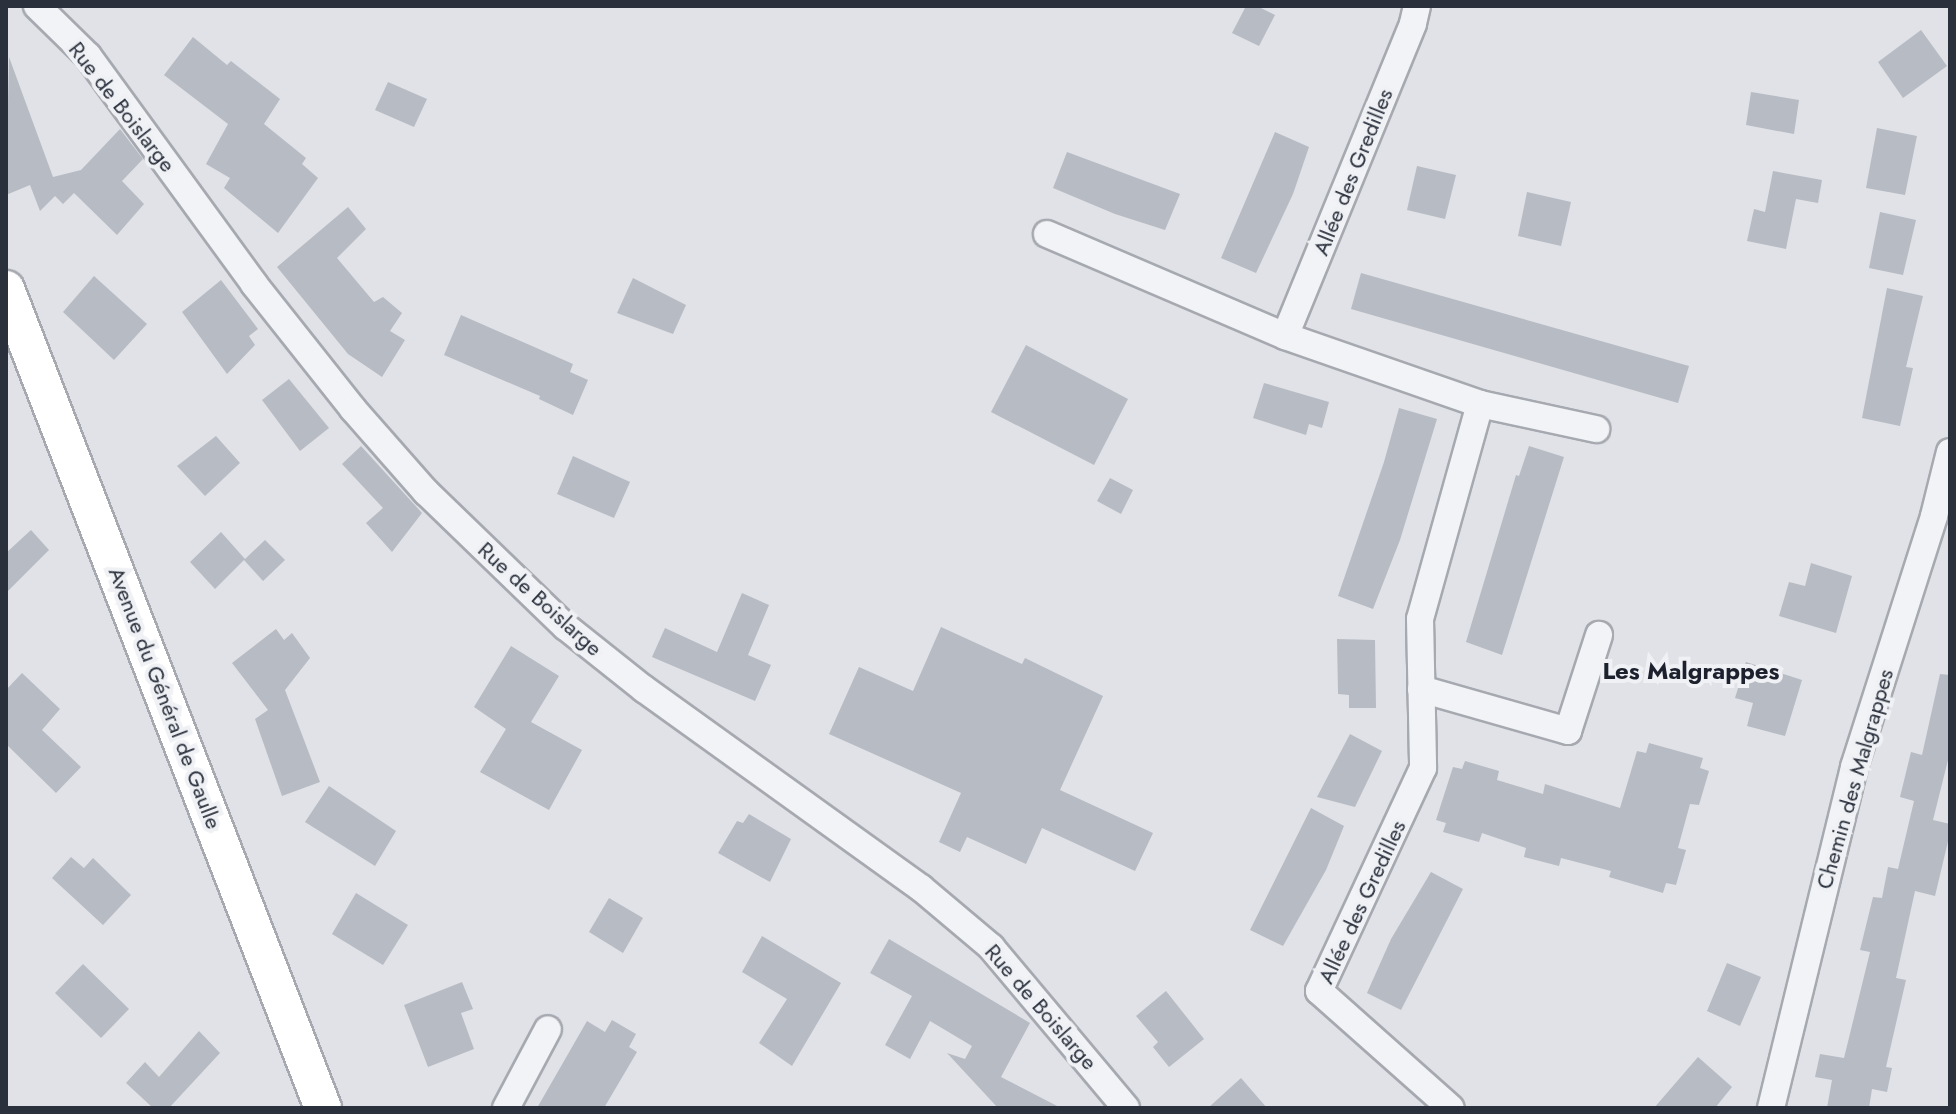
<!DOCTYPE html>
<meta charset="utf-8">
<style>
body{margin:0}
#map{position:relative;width:1956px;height:1114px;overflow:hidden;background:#e0e2e7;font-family:Jost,sans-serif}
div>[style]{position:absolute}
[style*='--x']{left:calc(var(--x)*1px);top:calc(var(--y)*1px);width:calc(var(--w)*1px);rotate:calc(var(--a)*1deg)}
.building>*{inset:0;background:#b7bbc3}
.roads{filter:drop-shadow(2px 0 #a6a9b0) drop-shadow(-2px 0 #a6a9b0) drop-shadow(0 2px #a6a9b0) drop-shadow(0 -2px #a6a9b0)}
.street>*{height:26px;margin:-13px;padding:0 13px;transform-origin:13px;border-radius:13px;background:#f2f3f6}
.secondary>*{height:36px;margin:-18px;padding:0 18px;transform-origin:18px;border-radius:18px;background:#fff}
span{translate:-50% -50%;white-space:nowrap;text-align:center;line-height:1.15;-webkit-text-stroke:8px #eff1f5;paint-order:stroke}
.street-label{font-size:22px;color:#2a303c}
.neighbourhood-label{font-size:24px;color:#1c212d;font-weight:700}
.frame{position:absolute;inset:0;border:8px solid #2a303c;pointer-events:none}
</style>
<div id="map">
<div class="building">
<div style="clip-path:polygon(1246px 6px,1257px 6px,1275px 15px,1259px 46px,1232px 33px)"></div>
<div style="clip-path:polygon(1921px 30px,1947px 66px,1903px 98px,1878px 62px)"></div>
<div style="clip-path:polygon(193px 37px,227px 65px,231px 61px,280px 99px,264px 124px,306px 158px,302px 164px,318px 178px,278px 233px,224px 188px,230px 178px,206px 164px,228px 124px,164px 75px)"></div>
<div style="clip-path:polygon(9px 57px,53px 177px,81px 170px,120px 129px,143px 159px,122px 181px,144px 204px,117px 235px,74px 193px,63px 204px,55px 196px,40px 211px,30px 185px,6px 195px)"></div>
<div style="clip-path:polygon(388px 82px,427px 99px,414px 127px,375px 110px)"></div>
<div style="clip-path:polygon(1751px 92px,1799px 100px,1794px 134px,1746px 125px)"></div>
<div style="clip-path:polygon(1877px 128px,1917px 136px,1905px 195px,1866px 188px)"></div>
<div style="clip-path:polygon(1275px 132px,1309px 147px,1293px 194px,1256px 273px,1221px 258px)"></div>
<div style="clip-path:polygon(1067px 152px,1180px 194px,1165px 230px,1115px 214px,1053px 188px)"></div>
<div style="clip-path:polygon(1417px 166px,1456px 175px,1445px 219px,1407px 210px)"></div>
<div style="clip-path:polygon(1773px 171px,1822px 180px,1818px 203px,1796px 199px,1786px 249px,1747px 241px,1754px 209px,1765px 212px)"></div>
<div style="clip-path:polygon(1527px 192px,1571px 202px,1561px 246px,1518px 236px)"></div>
<div style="clip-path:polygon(348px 207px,366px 229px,337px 258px,374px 302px,383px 297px,402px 313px,390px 331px,405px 340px,382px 377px,348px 354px,277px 267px)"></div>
<div style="clip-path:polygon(1880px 212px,1916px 220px,1903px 275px,1869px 268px)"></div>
<div style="clip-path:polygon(1361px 273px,1689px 366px,1678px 403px,1351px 309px)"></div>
<div style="clip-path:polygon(94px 276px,147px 324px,114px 360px,63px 312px)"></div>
<div style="clip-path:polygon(633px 278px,686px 305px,673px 334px,617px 313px)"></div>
<div style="clip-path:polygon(221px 280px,258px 329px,249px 336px,255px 345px,227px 374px,182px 312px)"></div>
<div style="clip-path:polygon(1887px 288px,1923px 296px,1906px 367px,1913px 368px,1900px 426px,1862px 418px)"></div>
<div style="clip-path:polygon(461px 315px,573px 364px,570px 372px,588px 380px,573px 415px,539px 399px,540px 396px,444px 355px)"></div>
<div style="clip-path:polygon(1026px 345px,1128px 399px,1094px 465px,991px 412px)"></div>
<div style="clip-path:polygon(289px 379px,329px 428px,300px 451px,262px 400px)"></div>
<div style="clip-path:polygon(1264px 383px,1329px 402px,1322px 428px,1309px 424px,1306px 435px,1253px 418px)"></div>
<div style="clip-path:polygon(1399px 408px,1437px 419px,1400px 540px,1373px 609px,1338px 596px,1384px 462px)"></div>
<div style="clip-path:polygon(216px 436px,240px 463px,205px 496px,177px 466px)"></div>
<div style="clip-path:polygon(361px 446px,422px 513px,392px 552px,366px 523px,383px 508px,342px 464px)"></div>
<div style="clip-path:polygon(1529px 446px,1564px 457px,1502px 655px,1466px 642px,1516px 475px,1519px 476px)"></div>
<div style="clip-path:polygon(573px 456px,630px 482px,614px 518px,557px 494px)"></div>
<div style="clip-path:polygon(1110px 478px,1133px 490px,1121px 514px,1097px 501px)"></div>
<div style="clip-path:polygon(31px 530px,49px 550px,6px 593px,6px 553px)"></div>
<div style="clip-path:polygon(221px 532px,245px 559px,265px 540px,285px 560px,263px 581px,244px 560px,215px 589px,190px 562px)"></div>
<div style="clip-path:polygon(1811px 563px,1852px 576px,1836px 633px,1779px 616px,1789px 582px,1805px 586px)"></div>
<div style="clip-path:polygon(742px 593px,769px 605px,748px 655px,771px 665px,755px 701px,652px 657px,665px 628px,717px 652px)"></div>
<div style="clip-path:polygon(941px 627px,1022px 664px,1025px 658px,1103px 696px,1060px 790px,1153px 833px,1135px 871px,1042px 828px,1026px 864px,967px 837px,960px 852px,939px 842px,961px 793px,829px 734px,859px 667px,913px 691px)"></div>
<div style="clip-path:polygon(276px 629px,284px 640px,292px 633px,310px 658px,285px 690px,320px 782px,282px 796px,255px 719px,268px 710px,232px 663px)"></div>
<div style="clip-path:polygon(1337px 639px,1375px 640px,1376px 708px,1349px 708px,1349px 695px,1338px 694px)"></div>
<div style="clip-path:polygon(511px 646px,559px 676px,531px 722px,582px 750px,549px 810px,480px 772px,506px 729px,474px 707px)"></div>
<div style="clip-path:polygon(1746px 662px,1802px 680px,1785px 736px,1747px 726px,1753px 703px,1735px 698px)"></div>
<div style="clip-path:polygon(22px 673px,60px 709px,42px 730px,81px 767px,56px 793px,6px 744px,6px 690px)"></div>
<div style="clip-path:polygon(1940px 674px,1950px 675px,1950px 752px,1933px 820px,1950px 824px,1950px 833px,1935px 896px,1915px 891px,1896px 978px,1906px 980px,1886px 1067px,1892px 1068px,1887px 1092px,1872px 1089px,1869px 1108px,1827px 1108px,1832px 1080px,1815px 1077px,1820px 1054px,1844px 1058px,1870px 952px,1860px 950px,1873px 897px,1882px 898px,1888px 867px,1898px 869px,1914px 801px,1900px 797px,1911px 752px,1922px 755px)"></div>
<div style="clip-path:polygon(1350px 734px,1382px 751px,1355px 807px,1317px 797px)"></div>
<div style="clip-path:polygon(1649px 743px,1703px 758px,1700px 768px,1709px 771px,1699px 805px,1690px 804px,1678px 848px,1686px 850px,1676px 885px,1666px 883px,1663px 893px,1609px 877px,1611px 871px,1561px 858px,1559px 866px,1524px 857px,1526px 848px,1482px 833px,1479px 842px,1443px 832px,1446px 823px,1436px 820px,1453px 767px,1462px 769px,1465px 761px,1499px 771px,1497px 780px,1543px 794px,1545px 784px,1620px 808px,1637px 751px,1646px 753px)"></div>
<div style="clip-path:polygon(329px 786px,396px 831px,375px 866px,305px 822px)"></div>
<div style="clip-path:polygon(1311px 808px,1344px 826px,1326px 870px,1283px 946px,1250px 930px)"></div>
<div style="clip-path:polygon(749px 814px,791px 839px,770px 882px,718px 853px,737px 821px,743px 823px)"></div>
<div style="clip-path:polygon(71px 857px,84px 868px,93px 858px,131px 895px,103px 925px,52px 878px)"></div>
<div style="clip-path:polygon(1431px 872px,1463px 889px,1401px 1010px,1367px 993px,1391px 939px)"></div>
<div style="clip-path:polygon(356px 893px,408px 925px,383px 965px,332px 934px)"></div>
<div style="clip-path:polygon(609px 898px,643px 918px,623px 953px,589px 932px)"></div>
<div style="clip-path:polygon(762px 936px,841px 983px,792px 1066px,759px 1043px,787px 999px,742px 972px)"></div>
<div style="clip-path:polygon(889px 939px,1030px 1023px,1001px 1077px,1061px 1108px,998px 1108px,947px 1053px,965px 1059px,972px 1046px,930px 1021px,910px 1059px,885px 1045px,912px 996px,870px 973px)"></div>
<div style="clip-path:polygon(1727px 963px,1761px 977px,1740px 1026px,1707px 1011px)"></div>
<div style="clip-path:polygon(83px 964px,129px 1009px,101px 1038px,55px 993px)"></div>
<div style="clip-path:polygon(462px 982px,473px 1009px,461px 1013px,474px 1049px,428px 1067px,404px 1005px)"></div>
<div style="clip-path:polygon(1166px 991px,1204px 1039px,1169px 1067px,1153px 1047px,1158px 1042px,1136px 1016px)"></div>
<div style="clip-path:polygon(612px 1020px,636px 1034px,629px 1047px,637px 1052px,604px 1108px,537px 1108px,587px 1021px,605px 1032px)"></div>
<div style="clip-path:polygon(199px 1031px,220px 1053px,169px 1108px,153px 1108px,126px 1083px,145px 1062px,159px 1077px)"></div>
<div style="clip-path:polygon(1698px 1057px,1732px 1087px,1715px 1108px,1654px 1108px)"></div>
<div style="clip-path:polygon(1241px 1078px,1267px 1108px,1208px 1108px)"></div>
</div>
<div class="roads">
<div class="street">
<div style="--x:37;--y:6;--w:71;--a:44.4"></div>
<div style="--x:88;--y:56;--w:282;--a:53.9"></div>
<div style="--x:254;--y:284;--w:159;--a:51.6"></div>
<div style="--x:353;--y:409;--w:111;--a:48.7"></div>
<div style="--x:426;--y:492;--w:194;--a:44"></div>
<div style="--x:566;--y:627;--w:100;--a:38.5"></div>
<div style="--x:644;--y:689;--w:341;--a:35.7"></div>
<div style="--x:921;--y:888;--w:92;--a:40.1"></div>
<div style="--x:991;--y:947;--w:210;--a:50"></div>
<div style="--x:1417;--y:6;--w:18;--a:103"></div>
<div style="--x:1413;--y:24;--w:337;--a:112.3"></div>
<div style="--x:1285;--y:336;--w:207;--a:19.2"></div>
<div style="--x:1480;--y:404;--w:223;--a:105.6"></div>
<div style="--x:1420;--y:619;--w:149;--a:88.8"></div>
<div style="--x:1423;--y:768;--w:246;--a:115"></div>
<div style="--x:1319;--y:991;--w:176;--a:41.6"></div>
<div style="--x:1047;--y:234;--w:259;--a:23.2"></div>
<div style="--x:1480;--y:404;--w:119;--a:12.2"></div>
<div style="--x:1421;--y:689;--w:153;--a:15.9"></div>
<div style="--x:1568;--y:731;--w:101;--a:-72.1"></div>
<div style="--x:506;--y:1108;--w:89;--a:-62"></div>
<div style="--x:1771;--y:1108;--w:351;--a:-76.3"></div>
<div style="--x:1854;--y:767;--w:263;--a:-72.3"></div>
<div style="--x:1934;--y:516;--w:66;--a:-76"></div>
</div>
<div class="secondary">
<div style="--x:6;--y:289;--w:878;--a:68.84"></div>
</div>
</div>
<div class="street-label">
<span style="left:122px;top:107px;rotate:52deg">Rue de Boislarge</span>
<span style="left:1353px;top:172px;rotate:-68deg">Allée des Gredilles</span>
<span style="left:540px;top:599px;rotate:42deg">Rue de Boislarge</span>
<span style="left:165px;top:698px;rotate:69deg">Avenue du Général de Gaulle</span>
<span style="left:1855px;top:779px;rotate:-74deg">Chemin des Malgrappes</span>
<span style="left:1362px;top:902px;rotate:-65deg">Allée des Gredilles</span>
<span style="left:1041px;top:1007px;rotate:49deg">Rue de Boislarge</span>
</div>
<div class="neighbourhood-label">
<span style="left:1691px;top:671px">Les Malgrappes</span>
</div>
<div class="frame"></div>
</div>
